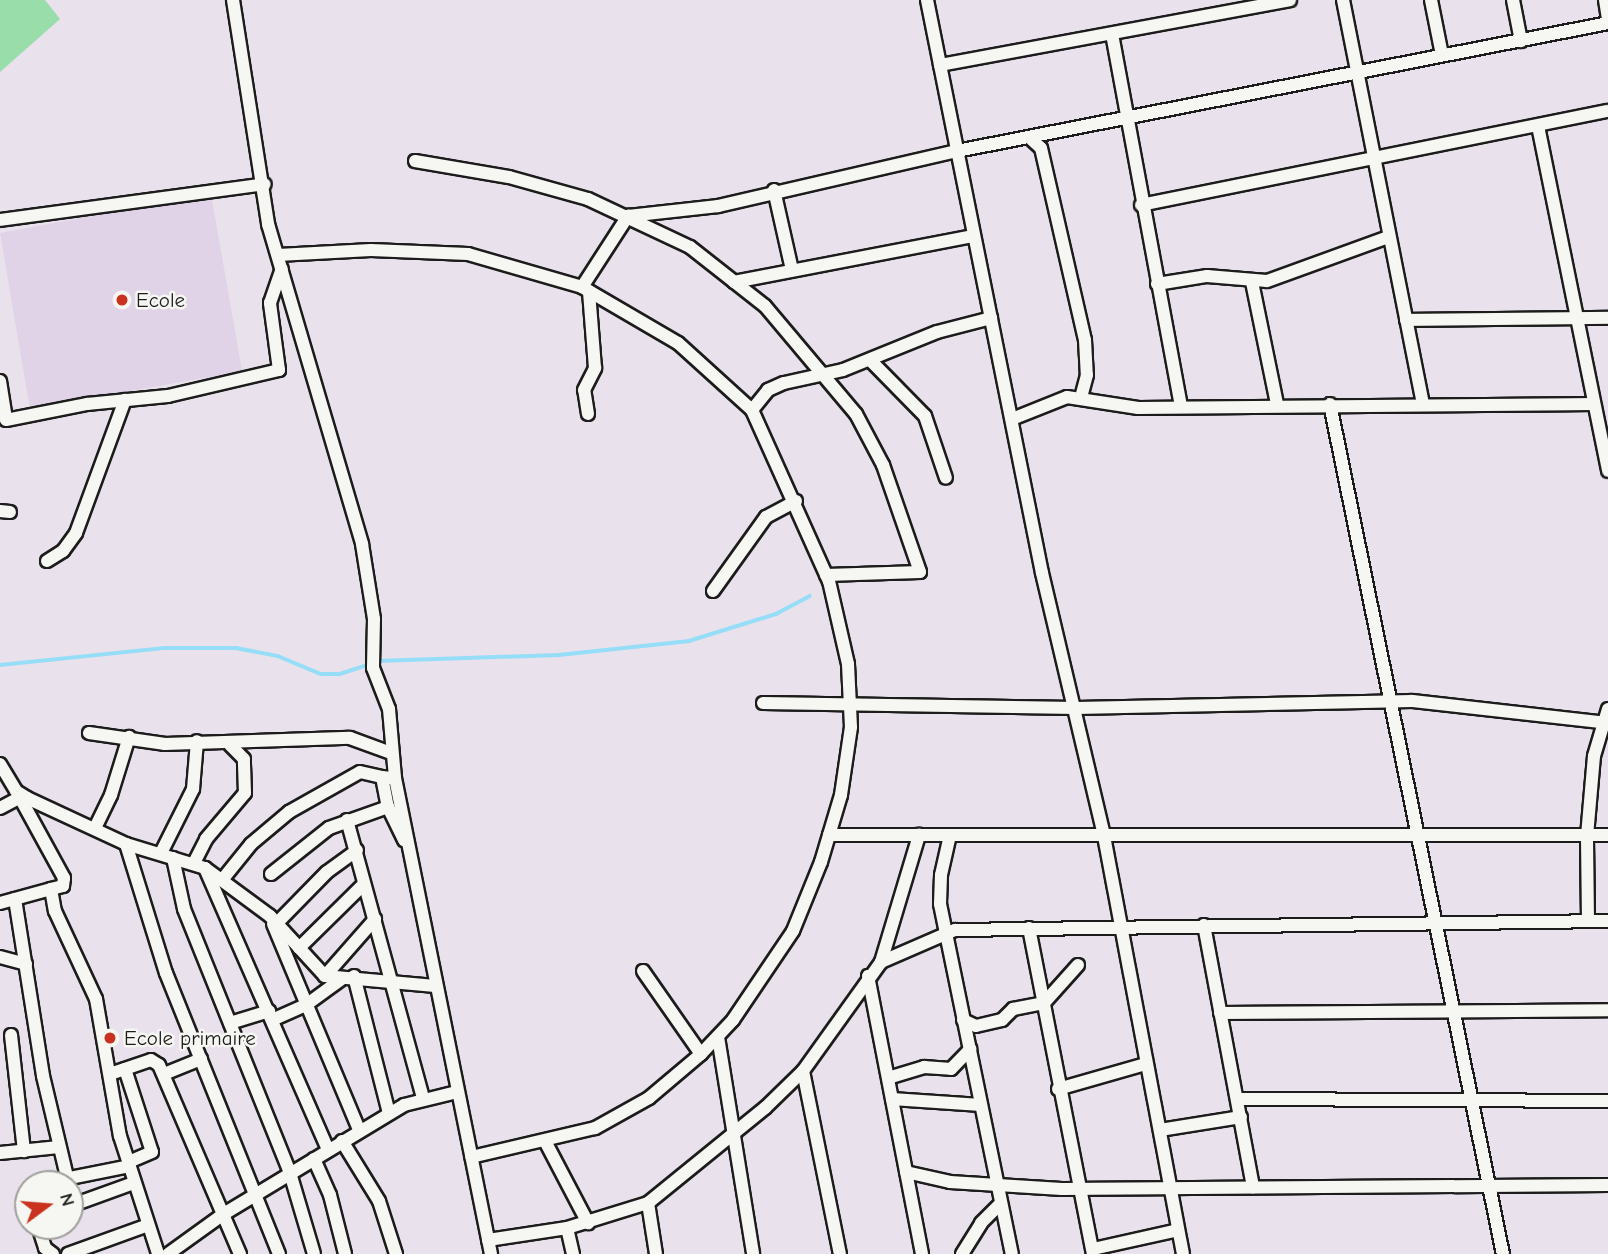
<!DOCTYPE html>
<style>
body{margin:0}
#map{position:relative;width:1608px;height:1254px;overflow:hidden;background:#e9e1ec;font-family:"Comic Neue",sans-serif}
div>[style]{position:absolute}
[style*='--x']{left:calc(var(--x)*1px);top:calc(var(--y)*1px);width:calc(var(--w)*1px);rotate:calc(var(--a)*1deg)}
.built>*{inset:0;background:#e0d3e8}
.green>*{inset:0;background:#98ddaa}
.stream>*{height:3.5px;margin:-1.75px;padding:0 1.75px;transform-origin:1.75px;border-radius:1.75px;background:#96ddf8}
.roads{filter:drop-shadow(2px 0 #1c1c1c) drop-shadow(-2px 0 #1c1c1c) drop-shadow(0 2px #1c1c1c) drop-shadow(0 -2px #1c1c1c)}
.minor>*{height:12px;margin:-6px;padding:0 6px;transform-origin:6px;border-radius:6px;background:#f6f6f2}
.dots>*{width:19px;height:19px;translate:-50% -50%;box-sizing:border-box;border:4px solid #f6f6f2;border-radius:50%}
span{translate:-50% -50%;white-space:nowrap;text-align:center;line-height:1.15;-webkit-text-stroke:5px #f6f6f2;paint-order:stroke}
.poi-label{font-size:21px;color:#1c1c1c}
.left{translate:0 -50%;text-align:left}
.north{position:absolute;left:14px;top:1170px;width:70px;height:70px;box-sizing:border-box;background:#f6f6f2;border:2px solid #9f9f9c;border-radius:50%;rotate:74deg;font-size:19px;font-weight:700;line-height:28px;text-align:center;color:#1c1c1c}
.north::after{content:'';display:block;margin:auto;width:24px;height:32px;background:#c8321e;clip-path:polygon(50% 0,100% 100%,50% 72%,0 100%)}
</style>
<div id="map">
<div class="built">
<div style="clip-path:polygon(211px 194px,242px 371px,30px 409px,0 233px)"></div>
</div>
<div class="green">
<div style="clip-path:polygon(0 0,45px 0,60px 19px,0 72px)"></div>
</div>
<div class="stream">
<div style="--x:377;--y:661;--w:182;--a:-1.9"></div>
<div style="--x:559;--y:655;--w:131;--a:-6.1"></div>
<div style="--x:689;--y:641;--w:91;--a:-17.2"></div>
<div style="--x:776;--y:614;--w:38;--a:-28"></div>
<div style="--x:0;--y:665;--w:166;--a:-5.9"></div>
<div style="--x:165;--y:648;--w:71;--a:0"></div>
<div style="--x:236;--y:648;--w:43;--a:10.8"></div>
<div style="--x:278;--y:656;--w:47;--a:22.7"></div>
<div style="--x:321;--y:674;--w:19;--a:0"></div>
<div style="--x:340;--y:674;--w:32;--a:-18"></div>
</div>
<div class="roads">
<div class="minor">
<div style="--x:233;--y:0;--w:227;--a:81.1"></div>
<div style="--x:268;--y:224;--w:334;--a:73.6"></div>
<div style="--x:362;--y:544;--w:76;--a:80.9"></div>
<div style="--x:374;--y:619;--w:49;--a:91.2"></div>
<div style="--x:373;--y:668;--w:44;--a:68.7"></div>
<div style="--x:389;--y:709;--w:69;--a:85"></div>
<div style="--x:395;--y:778;--w:486;--a:78.6"></div>
<div style="--x:927;--y:0;--w:584;--a:78.65"></div>
<div style="--x:1042;--y:573;--w:270;--a:76.7"></div>
<div style="--x:1104;--y:836;--w:425;--a:79.3"></div>
<div style="--x:1343;--y:0;--w:412;--a:78.8"></div>
<div style="--x:1431;--y:0;--w:56;--a:78.7"></div>
<div style="--x:1513;--y:0;--w:42;--a:79"></div>
<div style="--x:1605;--y:0;--w:18;--a:81"></div>
<div style="--x:1112;--y:34;--w:378;--a:79.5"></div>
<div style="--x:940;--y:65;--w:356;--a:-10.5"></div>
<div style="--x:1538;--y:126;--w:352;--a:78.5"></div>
<div style="--x:1029;--y:137;--w:16;--a:43"></div>
<div style="--x:1041;--y:148;--w:197;--a:77.1"></div>
<div style="--x:1085;--y:340;--w:35;--a:87"></div>
<div style="--x:1087;--y:375;--w:23;--a:105"></div>
<div style="--x:415;--y:161;--w:95;--a:9.7"></div>
<div style="--x:509;--y:177;--w:82;--a:15.6"></div>
<div style="--x:588;--y:199;--w:113;--a:25.2"></div>
<div style="--x:690;--y:247;--w:95;--a:38.2"></div>
<div style="--x:765;--y:306;--w:141;--a:49.9"></div>
<div style="--x:856;--y:414;--w:58;--a:62.1"></div>
<div style="--x:883;--y:465;--w:113;--a:70.9"></div>
<div style="--x:920;--y:572;--w:94;--a:178.2"></div>
<div style="--x:774;--y:190;--w:82;--a:77.3"></div>
<div style="--x:1141;--y:205;--w:476;--a:-11.4"></div>
<div style="--x:0;--y:220;--w:267;--a:-7.7"></div>
<div style="--x:278;--y:255;--w:93;--a:-3.1"></div>
<div style="--x:371;--y:250;--w:97;--a:2.4"></div>
<div style="--x:468;--y:254;--w:119;--a:16.1"></div>
<div style="--x:582;--y:287;--w:111;--a:30.3"></div>
<div style="--x:678;--y:343;--w:100;--a:42.2"></div>
<div style="--x:752;--y:410;--w:188;--a:65.8"></div>
<div style="--x:829;--y:581;--w:85;--a:77.1"></div>
<div style="--x:848;--y:664;--w:63;--a:87.3"></div>
<div style="--x:851;--y:727;--w:69;--a:98.4"></div>
<div style="--x:841;--y:795;--w:70;--a:106.6"></div>
<div style="--x:821;--y:862;--w:74;--a:112.1"></div>
<div style="--x:793;--y:931;--w:107;--a:124"></div>
<div style="--x:733;--y:1020;--w:47;--a:133.3"></div>
<div style="--x:701;--y:1054;--w:68;--a:139.8"></div>
<div style="--x:649;--y:1098;--w:62;--a:150.9"></div>
<div style="--x:595;--y:1128;--w:127;--a:166.8"></div>
<div style="--x:734;--y:282;--w:244;--a:-10.9"></div>
<div style="--x:1252;--y:282;--w:125;--a:78.4"></div>
<div style="--x:1157;--y:284;--w:51;--a:-9.1"></div>
<div style="--x:1207;--y:276;--w:60;--a:4.8"></div>
<div style="--x:1267;--y:281;--w:127;--a:-19.9"></div>
<div style="--x:582;--y:287;--w:85;--a:-57.1"></div>
<div style="--x:628;--y:216;--w:91;--a:-6.3"></div>
<div style="--x:718;--y:206;--w:245;--a:-13"></div>
<div style="--x:957;--y:151;--w:663;--a:-11.12"></div>
<div style="--x:1406;--y:320;--w:202;--a:-0.6"></div>
<div style="--x:871;--y:361;--w:77;--a:45.5"></div>
<div style="--x:925;--y:416;--w:65;--a:71.3"></div>
<div style="--x:0;--y:381;--w:39;--a:81"></div>
<div style="--x:6;--y:420;--w:83;--a:-11.2"></div>
<div style="--x:87;--y:404;--w:81;--a:-5.6"></div>
<div style="--x:168;--y:396;--w:114;--a:-13.2"></div>
<div style="--x:279;--y:370;--w:68;--a:-97.7"></div>
<div style="--x:270;--y:303;--w:36;--a:-71"></div>
<div style="--x:1330;--y:404;--w:867;--a:78.5"></div>
<div style="--x:752;--y:410;--w:26;--a:-51"></div>
<div style="--x:768;--y:390;--w:17;--a:-24"></div>
<div style="--x:784;--y:383;--w:60;--a:-12.4"></div>
<div style="--x:843;--y:370;--w:101;--a:-22"></div>
<div style="--x:937;--y:332;--w:56;--a:-14.5"></div>
<div style="--x:588;--y:414;--w:24;--a:-99"></div>
<div style="--x:584;--y:390;--w:25;--a:-63"></div>
<div style="--x:595;--y:368;--w:77;--a:-94.5"></div>
<div style="--x:1012;--y:419;--w:59;--a:-21.8"></div>
<div style="--x:1067;--y:397;--w:72;--a:8.8"></div>
<div style="--x:1138;--y:408;--w:456;--a:-0.5"></div>
<div style="--x:0;--y:511;--w:10;--a:6"></div>
<div style="--x:47;--y:561;--w:19;--a:-32"></div>
<div style="--x:63;--y:551;--w:22;--a:-54"></div>
<div style="--x:76;--y:533;--w:142;--a:-69.8"></div>
<div style="--x:713;--y:591;--w:91;--a:-54.4"></div>
<div style="--x:766;--y:517;--w:34;--a:-28"></div>
<div style="--x:763;--y:703;--w:313;--a:0.9"></div>
<div style="--x:1076;--y:708;--w:336;--a:-1.2"></div>
<div style="--x:1412;--y:701;--w:197;--a:6.4"></div>
<div style="--x:89;--y:733;--w:77;--a:8.2"></div>
<div style="--x:165;--y:744;--w:185;--a:-1.9"></div>
<div style="--x:350;--y:738;--w:44;--a:20.1"></div>
<div style="--x:0;--y:764;--w:31;--a:59"></div>
<div style="--x:16;--y:791;--w:13;--a:32"></div>
<div style="--x:27;--y:798;--w:109;--a:24.9"></div>
<div style="--x:126;--y:844;--w:83;--a:16.9"></div>
<div style="--x:205;--y:868;--w:81;--a:36.4"></div>
<div style="--x:270;--y:916;--w:81;--a:47.5"></div>
<div style="--x:325;--y:976;--w:110;--a:5.2"></div>
<div style="--x:391;--y:778;--w:9;--a:-174"></div>
<div style="--x:382;--y:777;--w:31;--a:79"></div>
<div style="--x:388;--y:807;--w:37;--a:64"></div>
<div style="--x:18;--y:794;--w:96;--a:61.3"></div>
<div style="--x:64;--y:878;--w:8;--a:97"></div>
<div style="--x:63;--y:886;--w:12;--a:166"></div>
<div style="--x:51;--y:889;--w:22;--a:80"></div>
<div style="--x:55;--y:911;--w:97;--a:65"></div>
<div style="--x:96;--y:999;--w:139;--a:80.1"></div>
<div style="--x:120;--y:1136;--w:124;--a:72.1"></div>
<div style="--x:0;--y:808;--w:24;--a:-28"></div>
<div style="--x:347;--y:820;--w:288;--a:74.7"></div>
<div style="--x:95;--y:828;--w:37;--a:-64"></div>
<div style="--x:111;--y:795;--w:61;--a:-72.8"></div>
<div style="--x:829;--y:835;--w:779;--a:0"></div>
<div style="--x:950;--y:835;--w:41;--a:102.7"></div>
<div style="--x:941;--y:875;--w:29;--a:92"></div>
<div style="--x:940;--y:904;--w:357;--a:78.4"></div>
<div style="--x:126;--y:844;--w:135;--a:72.8"></div>
<div style="--x:166;--y:973;--w:303;--a:68.1"></div>
<div style="--x:161;--y:853;--w:72;--a:-63.4"></div>
<div style="--x:193;--y:789;--w:48;--a:-85.2"></div>
<div style="--x:173;--y:858;--w:52;--a:77.8"></div>
<div style="--x:184;--y:909;--w:284;--a:68.1"></div>
<div style="--x:290;--y:1173;--w:84;--a:73.5"></div>
<div style="--x:194;--y:863;--w:27;--a:-63"></div>
<div style="--x:206;--y:839;--w:60;--a:-49.7"></div>
<div style="--x:245;--y:793;--w:34;--a:-92"></div>
<div style="--x:244;--y:759;--w:20;--a:-135"></div>
<div style="--x:205;--y:868;--w:307;--a:66.4"></div>
<div style="--x:271;--y:874;--w:74;--a:-38.4"></div>
<div style="--x:329;--y:828;--w:63;--a:-19.6"></div>
<div style="--x:222;--y:880;--w:46;--a:-51.1"></div>
<div style="--x:251;--y:844;--w:50;--a:-40.1"></div>
<div style="--x:289;--y:812;--w:81;--a:-29.4"></div>
<div style="--x:360;--y:772;--w:23;--a:13"></div>
<div style="--x:15;--y:899;--w:179;--a:81"></div>
<div style="--x:43;--y:1076;--w:104;--a:76.6"></div>
<div style="--x:0;--y:903;--w:53;--a:-15.4"></div>
<div style="--x:1588;--y:921;--w:85;--a:-90.7"></div>
<div style="--x:1587;--y:836;--w:80;--a:-85"></div>
<div style="--x:1594;--y:756;--w:49;--a:-73.4"></div>
<div style="--x:277;--y:923;--w:71;--a:-45.6"></div>
<div style="--x:327;--y:872;--w:37;--a:-36"></div>
<div style="--x:273;--y:924;--w:223;--a:67.3"></div>
<div style="--x:1204;--y:925;--w:267;--a:79.4"></div>
<div style="--x:1029;--y:928;--w:332;--a:78.9"></div>
<div style="--x:299;--y:948;--w:91;--a:-44.6"></div>
<div style="--x:0;--y:957;--w:27;--a:15"></div>
<div style="--x:881;--y:962;--w:81;--a:-23.4"></div>
<div style="--x:955;--y:930;--w:653;--a:-0.79"></div>
<div style="--x:643;--y:971;--w:101;--a:55.1"></div>
<div style="--x:325;--y:976;--w:76;--a:-48.7"></div>
<div style="--x:354;--y:976;--w:141;--a:75.7"></div>
<div style="--x:868;--y:976;--w:283;--a:79"></div>
<div style="--x:1220;--y:1013;--w:388;--a:-0.4"></div>
<div style="--x:272;--y:1020;--w:37;--a:-24"></div>
<div style="--x:306;--y:1005;--w:46;--a:-36.1"></div>
<div style="--x:963;--y:1020;--w:14;--a:25"></div>
<div style="--x:976;--y:1026;--w:27;--a:-13"></div>
<div style="--x:1002;--y:1020;--w:16;--a:-45"></div>
<div style="--x:1013;--y:1009;--w:32;--a:-11"></div>
<div style="--x:1044;--y:1003;--w:51;--a:-48.2"></div>
<div style="--x:230;--y:1023;--w:41;--a:-17.1"></div>
<div style="--x:11;--y:1035;--w:117;--a:83.6"></div>
<div style="--x:718;--y:1037;--w:220;--a:80.8"></div>
<div style="--x:125;--y:1069;--w:87;--a:72"></div>
<div style="--x:152;--y:1152;--w:26;--a:157"></div>
<div style="--x:803;--y:1071;--w:187;--a:78.6"></div>
<div style="--x:110;--y:1074;--w:43;--a:-18.9"></div>
<div style="--x:151;--y:1060;--w:9;--a:32"></div>
<div style="--x:159;--y:1065;--w:206;--a:66.8"></div>
<div style="--x:164;--y:1074;--w:40;--a:-22"></div>
<div style="--x:888;--y:1078;--w:38;--a:-17"></div>
<div style="--x:924;--y:1067;--w:27;--a:4"></div>
<div style="--x:951;--y:1069;--w:28;--a:-46"></div>
<div style="--x:1058;--y:1089;--w:91;--a:-16"></div>
<div style="--x:892;--y:1099;--w:89;--a:3.9"></div>
<div style="--x:1237;--y:1099;--w:371;--a:0.3"></div>
<div style="--x:1160;--y:1130;--w:82;--a:-9.1"></div>
<div style="--x:342;--y:1141;--w:70;--a:58.3"></div>
<div style="--x:379;--y:1201;--w:56;--a:72.2"></div>
<div style="--x:545;--y:1141;--w:93;--a:62.3"></div>
<div style="--x:0;--y:1153;--w:59;--a:-5.8"></div>
<div style="--x:314;--y:1159;--w:39;--a:66"></div>
<div style="--x:330;--y:1195;--w:61;--a:75.7"></div>
<div style="--x:906;--y:1172;--w:45;--a:12.8"></div>
<div style="--x:950;--y:1182;--w:112;--a:3.6"></div>
<div style="--x:1062;--y:1189;--w:546;--a:-0.42"></div>
<div style="--x:40;--y:1184;--w:91;--a:-11.4"></div>
<div style="--x:648;--y:1203;--w:52;--a:81.1"></div>
<div style="--x:70;--y:1206;--w:68;--a:-19.8"></div>
<div style="--x:38;--y:1226;--w:23;--a:72"></div>
<div style="--x:45;--y:1248;--w:10;--a:37"></div>
<div style="--x:567;--y:1228;--w:27;--a:77"></div>
<div style="--x:488;--y:1240;--w:80;--a:-8.6"></div>
<div style="--x:567;--y:1228;--w:85;--a:-17.2"></div>
<div style="--x:648;--y:1203;--w:151;--a:-39.1"></div>
<div style="--x:765;--y:1108;--w:53;--a:-44.2"></div>
<div style="--x:803;--y:1071;--w:134;--a:-54.4"></div>
<div style="--x:881;--y:962;--w:133;--a:-73.3"></div>
<div style="--x:1093;--y:1249;--w:87;--a:-12.6"></div>
<div style="--x:68;--y:1254;--w:85;--a:-19.9"></div>
<div style="--x:168;--y:1254;--w:67;--a:-35.8"></div>
<div style="--x:222;--y:1215;--w:213;--a:-31.1"></div>
<div style="--x:404;--y:1105;--w:55;--a:-13.8"></div>
<div style="--x:962;--y:1254;--w:36;--a:-58"></div>
<div style="--x:981;--y:1223;--w:28;--a:-45"></div>
</div>
</div>
<div class="dots">
<div style="left:122px;top:300px;background:#c8321e"></div>
<div style="left:110px;top:1038px;background:#c8321e"></div>
</div>
<div class="poi-label">
<span class="left" style="left:136px;top:300px">Ecole</span>
<span class="left" style="left:124px;top:1038px">Ecole primaire</span>
</div>
<div class="north">N</div>
</div>
